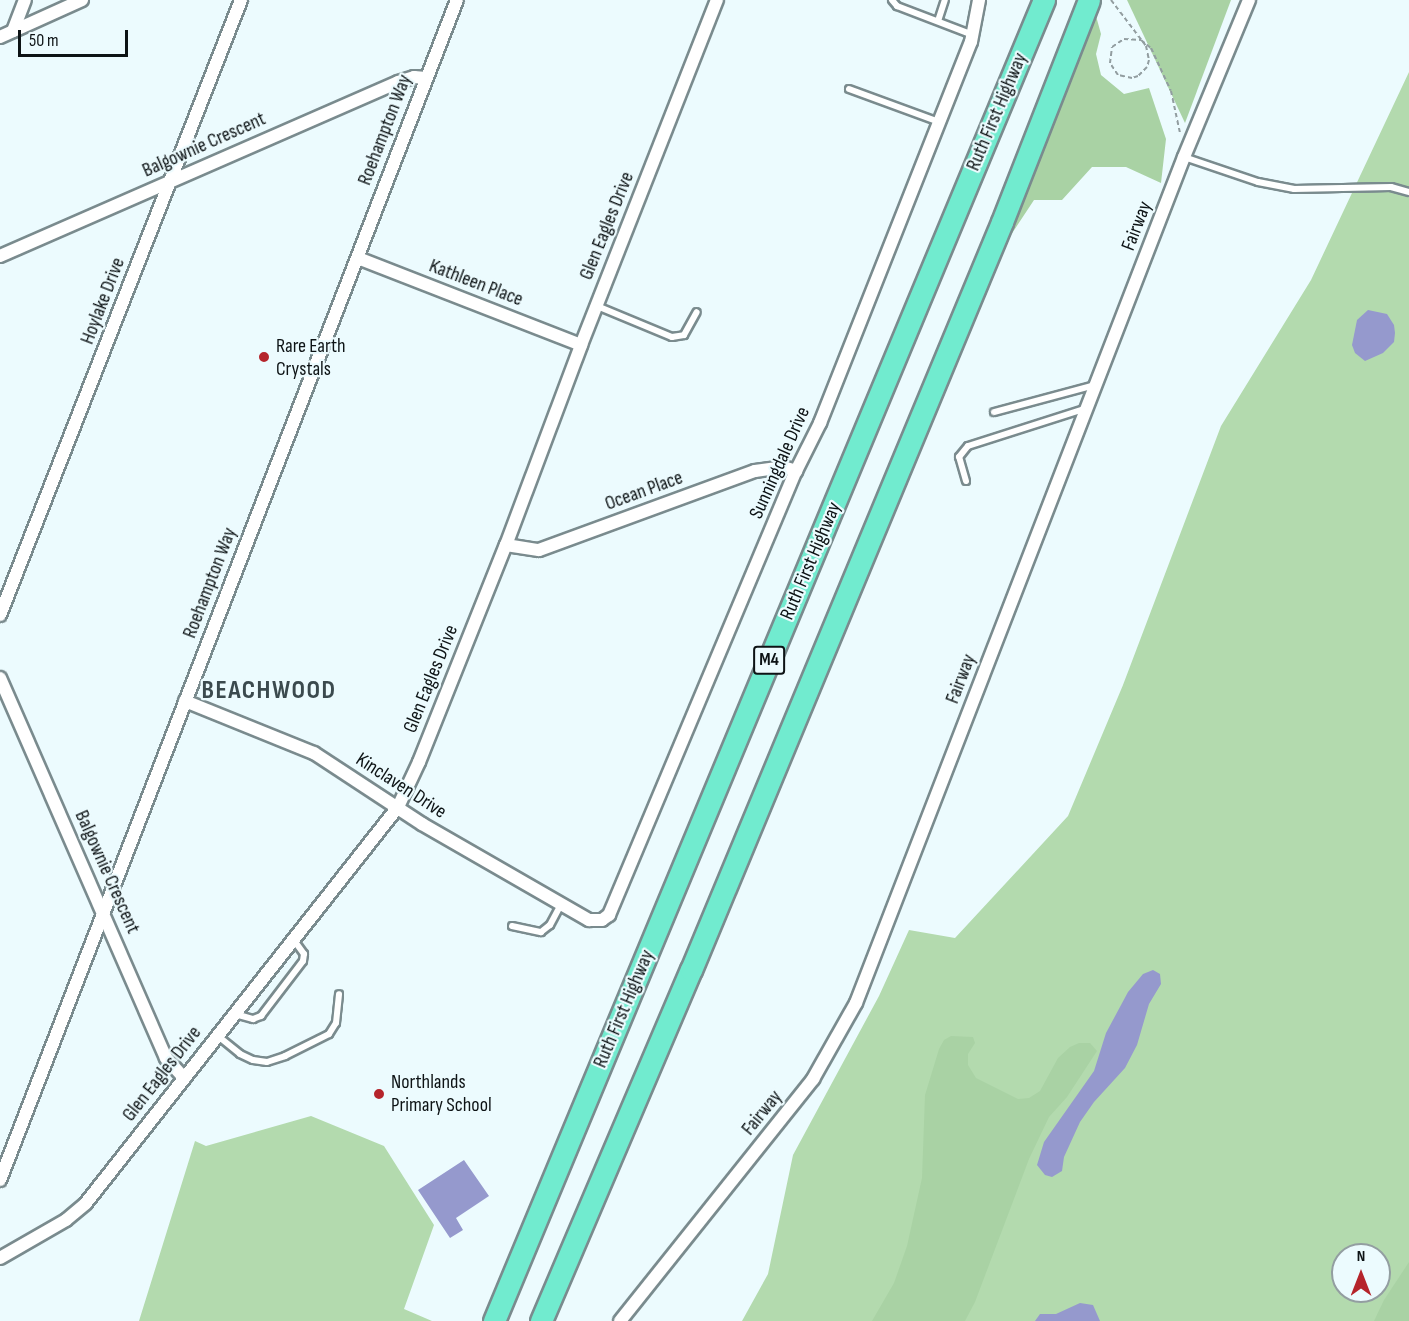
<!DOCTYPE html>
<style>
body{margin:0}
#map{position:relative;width:1409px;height:1321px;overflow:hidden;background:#ecfbfe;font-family:"Sofia Sans Condensed",sans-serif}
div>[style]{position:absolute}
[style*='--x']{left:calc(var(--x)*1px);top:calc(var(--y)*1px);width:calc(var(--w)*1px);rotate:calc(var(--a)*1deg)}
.green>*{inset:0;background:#b3daae}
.forest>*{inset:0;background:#a9d2a4}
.water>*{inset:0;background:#9599cd}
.path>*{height:2px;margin-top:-1px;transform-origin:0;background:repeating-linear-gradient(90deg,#929da0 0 4.5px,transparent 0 7.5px)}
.roads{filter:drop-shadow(2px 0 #7a8b8e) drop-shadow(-2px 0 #7a8b8e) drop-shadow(0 2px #7a8b8e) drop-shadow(0 -2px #7a8b8e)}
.service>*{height:6px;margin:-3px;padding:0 3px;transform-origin:3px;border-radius:3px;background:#fff}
.minor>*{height:12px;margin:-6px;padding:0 6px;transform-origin:6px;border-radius:6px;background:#fff}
.motorway>*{height:21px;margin:-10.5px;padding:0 10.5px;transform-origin:10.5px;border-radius:10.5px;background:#71ebcf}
.path-bridge>*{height:2px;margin-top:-1px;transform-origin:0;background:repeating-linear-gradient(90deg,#929da0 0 4.5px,transparent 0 7.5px)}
.dots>*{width:16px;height:16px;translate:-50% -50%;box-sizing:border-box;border:3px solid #ecfbfe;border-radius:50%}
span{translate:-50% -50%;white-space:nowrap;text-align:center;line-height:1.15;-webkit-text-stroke:4.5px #ecfbfe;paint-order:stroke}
.shield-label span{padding:2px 4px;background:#ecfbfe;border:2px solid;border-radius:4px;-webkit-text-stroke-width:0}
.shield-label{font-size:18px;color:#0d1315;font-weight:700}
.street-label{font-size:20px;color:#0d1315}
.poi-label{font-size:20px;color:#0d1315}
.left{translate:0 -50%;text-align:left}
.district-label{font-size:26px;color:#3b4a4e;font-weight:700;letter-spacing:1.5px}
.north{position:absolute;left:1331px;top:1243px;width:60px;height:60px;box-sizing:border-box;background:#ecfbfe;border:2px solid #939ea1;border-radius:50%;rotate:0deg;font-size:16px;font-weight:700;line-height:24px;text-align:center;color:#0d1315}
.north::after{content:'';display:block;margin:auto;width:21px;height:27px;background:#b5242b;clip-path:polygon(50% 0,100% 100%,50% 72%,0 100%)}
.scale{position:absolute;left:18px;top:30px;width:110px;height:27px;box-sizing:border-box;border:3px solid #0d1315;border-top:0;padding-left:8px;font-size:18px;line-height:21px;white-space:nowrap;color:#0d1315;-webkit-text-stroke:4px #ecfbfe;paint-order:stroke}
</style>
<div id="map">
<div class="green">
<div style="clip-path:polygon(evenodd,1409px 72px,1409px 1280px,1391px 1321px,742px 1321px,768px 1274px,793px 1155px,879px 996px,909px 930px,955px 938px,1068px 816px,1123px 685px,1221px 426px,1311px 280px,1409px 72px,1343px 1255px,1379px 1255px,1379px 1291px,1343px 1291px,1343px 1255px)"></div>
<div style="clip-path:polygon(311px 1116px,384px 1146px,434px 1225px,404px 1309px,432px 1321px,139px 1321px,195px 1141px,206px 1146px)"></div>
</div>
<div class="forest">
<div style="clip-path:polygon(1127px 0,1231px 0,1185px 123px)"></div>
<div style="clip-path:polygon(1096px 16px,1101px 34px,1096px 54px,1101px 75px,1124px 94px,1149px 88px,1166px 139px,1161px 183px,1126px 167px,1092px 167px,1062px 200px,1034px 200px,1005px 244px)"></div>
<div style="clip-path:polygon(951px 1036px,973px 1037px,975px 1043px,968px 1054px,968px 1065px,976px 1078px,1018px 1099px,1029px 1098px,1040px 1091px,1058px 1058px,1070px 1047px,1079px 1043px,1090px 1043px,1097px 1051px,1067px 1097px,1049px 1117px,1029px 1159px,975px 1302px,965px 1321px,872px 1321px,894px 1283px,907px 1246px,922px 1178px,925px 1095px,939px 1049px,944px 1040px)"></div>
<div style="clip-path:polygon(1409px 1262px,1409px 1321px,1374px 1321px,1384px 1300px)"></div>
</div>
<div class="water">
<div style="clip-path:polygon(1368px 310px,1387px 314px,1394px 325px,1395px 333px,1394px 342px,1383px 353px,1365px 361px,1355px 353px,1352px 345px,1357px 320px)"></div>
<div style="clip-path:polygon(1153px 970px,1160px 974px,1161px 984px,1149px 1004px,1137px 1045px,1125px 1068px,1094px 1102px,1080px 1122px,1064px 1157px,1062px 1171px,1052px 1177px,1045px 1175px,1037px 1165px,1044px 1142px,1094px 1071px,1106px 1033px,1128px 992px,1143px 974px)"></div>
<div style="clip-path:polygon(464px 1160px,489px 1196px,456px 1218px,463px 1230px,450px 1238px,418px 1190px)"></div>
<div style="clip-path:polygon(1080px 1303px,1093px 1305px,1100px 1321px,1035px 1321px,1040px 1314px,1056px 1314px)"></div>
</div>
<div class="path">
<div style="--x:1146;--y:46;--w:14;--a:78"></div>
<div style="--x:1149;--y:60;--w:7;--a:106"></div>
<div style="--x:1147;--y:67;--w:13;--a:135"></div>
<div style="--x:1138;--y:76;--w:6;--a:162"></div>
<div style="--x:1132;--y:78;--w:14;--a:-168"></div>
<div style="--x:1118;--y:75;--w:14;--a:-124"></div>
<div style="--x:1110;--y:63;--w:16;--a:-83"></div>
<div style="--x:1112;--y:47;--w:14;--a:-34"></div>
<div style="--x:1124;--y:39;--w:17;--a:3"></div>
<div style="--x:1141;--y:40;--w:13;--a:39"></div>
<div style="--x:1151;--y:48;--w:47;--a:65.1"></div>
<div style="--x:1171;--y:91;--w:43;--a:77.9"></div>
</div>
<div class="roads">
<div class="service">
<div style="--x:892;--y:0;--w:8;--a:50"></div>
<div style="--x:897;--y:6;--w:81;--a:20.9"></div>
<div style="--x:938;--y:21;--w:22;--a:-72"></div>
<div style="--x:849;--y:89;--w:96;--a:20.1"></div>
<div style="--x:1184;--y:157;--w:78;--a:18.7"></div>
<div style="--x:1258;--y:182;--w:37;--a:11"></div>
<div style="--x:1294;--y:189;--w:97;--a:-1.2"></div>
<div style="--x:1391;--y:187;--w:19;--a:16"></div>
<div style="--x:597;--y:306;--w:81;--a:22.5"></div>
<div style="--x:672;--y:337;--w:12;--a:-9"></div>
<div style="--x:684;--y:335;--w:26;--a:-61"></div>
<div style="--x:994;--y:412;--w:105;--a:-15"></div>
<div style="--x:966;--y:481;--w:25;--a:-106"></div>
<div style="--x:959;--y:457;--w:14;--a:-51"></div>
<div style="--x:968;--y:446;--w:125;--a:-17.7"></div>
<div style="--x:512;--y:926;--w:30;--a:12"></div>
<div style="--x:541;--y:932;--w:11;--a:-38"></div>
<div style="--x:550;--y:925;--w:24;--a:-62"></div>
<div style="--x:235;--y:1014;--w:19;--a:16"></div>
<div style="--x:253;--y:1019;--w:9;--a:-21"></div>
<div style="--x:261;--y:1016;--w:69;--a:-52.6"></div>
<div style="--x:303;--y:961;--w:7;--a:-82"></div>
<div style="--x:304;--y:954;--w:17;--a:-126"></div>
<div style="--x:218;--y:1036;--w:28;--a:39"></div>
<div style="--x:240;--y:1054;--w:14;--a:25"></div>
<div style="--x:253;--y:1060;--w:14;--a:8"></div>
<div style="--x:267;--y:1062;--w:19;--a:-18"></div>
<div style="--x:285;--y:1056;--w:49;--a:-26.6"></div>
<div style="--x:329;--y:1034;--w:13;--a:-58"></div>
<div style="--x:336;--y:1023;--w:29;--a:-84"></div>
</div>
<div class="minor">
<div style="--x:13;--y:31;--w:33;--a:-69"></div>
<div style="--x:0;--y:37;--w:90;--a:-24.3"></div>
<div style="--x:0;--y:256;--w:434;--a:-23.6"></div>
<div style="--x:398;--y:82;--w:17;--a:-17"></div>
<div style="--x:414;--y:77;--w:12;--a:5"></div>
<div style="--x:358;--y:258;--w:239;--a:21.3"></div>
<div style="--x:506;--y:545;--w:33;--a:9"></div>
<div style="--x:539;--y:550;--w:230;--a:-20.1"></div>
<div style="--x:755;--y:471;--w:28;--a:-8"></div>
<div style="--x:783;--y:467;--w:14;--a:17"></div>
<div style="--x:0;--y:615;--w:661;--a:-68.6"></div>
<div style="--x:0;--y:678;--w:415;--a:66.4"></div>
<div style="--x:166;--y:1058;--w:27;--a:48"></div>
<div style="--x:185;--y:701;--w:139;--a:22"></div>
<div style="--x:314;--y:753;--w:129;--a:33.3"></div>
<div style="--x:422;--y:824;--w:193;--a:29.9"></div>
<div style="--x:589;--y:920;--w:13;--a:0"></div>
<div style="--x:602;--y:920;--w:9;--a:-36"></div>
<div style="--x:609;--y:915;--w:482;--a:-67.2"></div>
<div style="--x:796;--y:471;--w:54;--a:-63.4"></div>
<div style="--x:820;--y:423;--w:410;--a:-68.4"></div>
<div style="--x:971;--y:42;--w:43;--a:-79.2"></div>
<div style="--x:0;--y:1180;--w:1265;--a:-68.83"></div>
<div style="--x:0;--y:1258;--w:76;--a:-29.9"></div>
<div style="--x:66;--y:1220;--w:26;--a:-40"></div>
<div style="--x:86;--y:1203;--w:504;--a:-51.77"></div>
<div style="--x:398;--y:807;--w:50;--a:-65"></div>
<div style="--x:419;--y:762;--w:234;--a:-68.2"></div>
<div style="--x:506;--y:545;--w:214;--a:-69.4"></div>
<div style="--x:581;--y:345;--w:371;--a:-68.5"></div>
<div style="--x:620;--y:1321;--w:310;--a:-51.4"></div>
<div style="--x:813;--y:1079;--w:87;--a:-60.5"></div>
<div style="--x:856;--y:1003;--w:907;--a:-68.81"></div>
<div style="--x:1184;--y:157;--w:170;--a:-67.5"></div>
</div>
<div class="motorway">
<div style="--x:494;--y:1321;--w:1431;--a:-67.4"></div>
<div style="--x:541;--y:1321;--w:382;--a:-66.9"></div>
<div style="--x:691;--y:970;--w:810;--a:-67.42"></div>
<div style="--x:1002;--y:222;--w:238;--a:-68.6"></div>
</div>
</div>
<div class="path-bridge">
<div style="--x:1111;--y:0;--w:58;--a:52.7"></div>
</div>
<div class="dots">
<div style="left:264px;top:357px;background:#b5242b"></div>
<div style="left:379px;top:1094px;background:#b5242b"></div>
</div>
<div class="shield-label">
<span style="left:769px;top:660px">M4</span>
</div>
<div class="street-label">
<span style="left:997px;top:112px;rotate:-67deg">Ruth First Highway</span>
<span style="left:385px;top:130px;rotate:-69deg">Roehampton Way</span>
<span style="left:204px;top:145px;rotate:-24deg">Balgownie Crescent</span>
<span style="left:607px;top:226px;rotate:-68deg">Glen Eagles Drive</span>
<span style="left:1137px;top:226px;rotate:-69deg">Fairway</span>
<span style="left:476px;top:283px;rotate:21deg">Kathleen Place</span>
<span style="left:103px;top:301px;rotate:-69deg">Hoylake Drive</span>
<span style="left:780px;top:463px;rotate:-66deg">Sunningdale Drive</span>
<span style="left:644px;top:491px;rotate:-20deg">Ocean Place</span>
<span style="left:811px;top:561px;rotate:-67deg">Ruth First Highway</span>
<span style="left:210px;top:583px;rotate:-69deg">Roehampton Way</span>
<span style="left:431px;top:679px;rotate:-68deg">Glen Eagles Drive</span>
<span style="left:961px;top:679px;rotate:-69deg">Fairway</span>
<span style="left:401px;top:786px;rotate:33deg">Kinclaven Drive</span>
<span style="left:107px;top:872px;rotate:66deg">Balgownie Crescent</span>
<span style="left:624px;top:1009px;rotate:-67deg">Ruth First Highway</span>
<span style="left:162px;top:1074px;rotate:-52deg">Glen Eagles Drive</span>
<span style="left:762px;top:1113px;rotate:-51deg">Fairway</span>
</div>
<div class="poi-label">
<span class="left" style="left:276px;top:358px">Rare Earth<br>Crystals</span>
<span class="left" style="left:391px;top:1094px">Northlands<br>Primary School</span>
</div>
<div class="district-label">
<span style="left:269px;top:691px">BEACHWOOD</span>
</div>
<div class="north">N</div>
<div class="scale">50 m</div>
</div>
